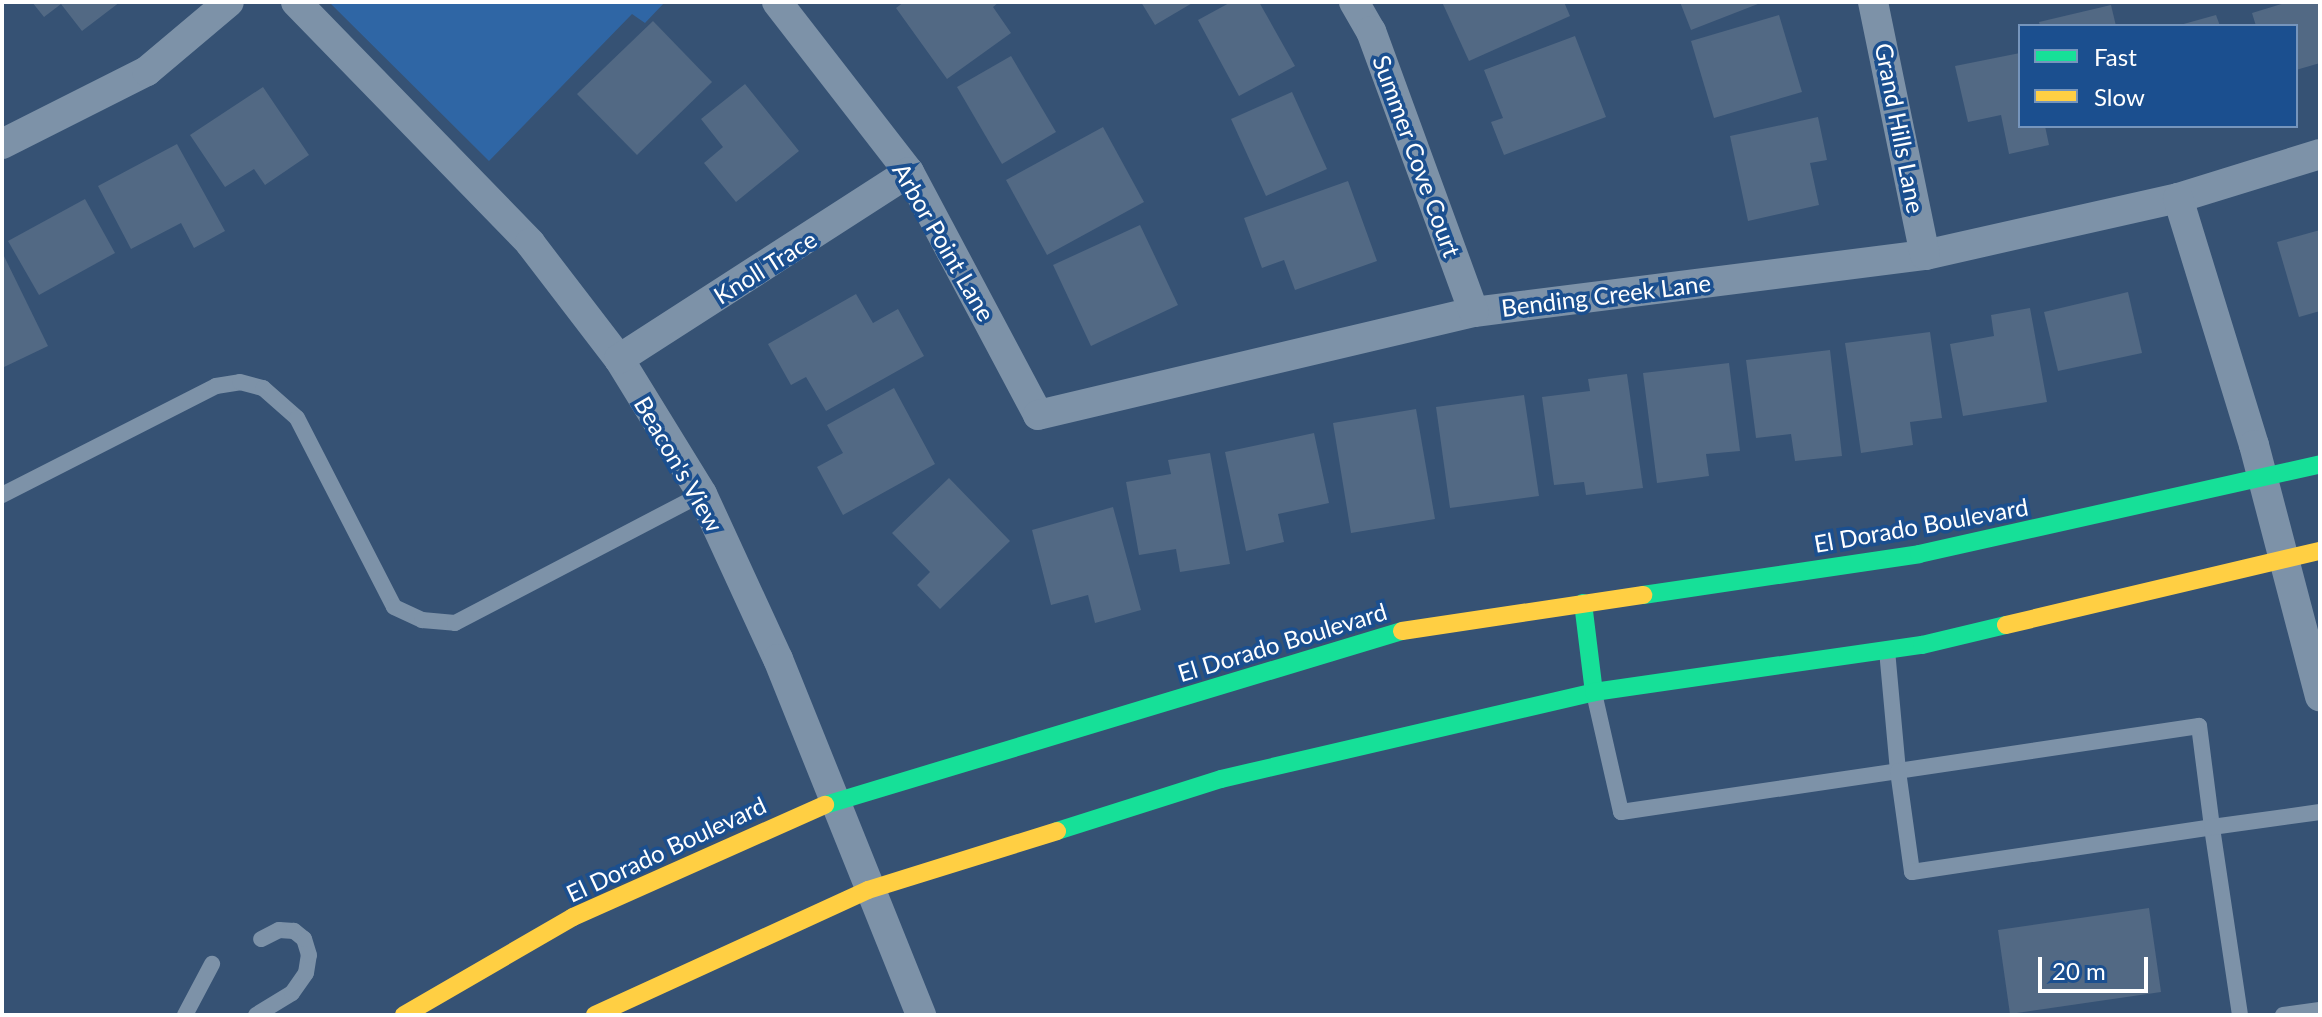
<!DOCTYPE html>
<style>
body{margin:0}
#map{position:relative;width:2322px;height:1017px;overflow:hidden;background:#365274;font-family:Lato,sans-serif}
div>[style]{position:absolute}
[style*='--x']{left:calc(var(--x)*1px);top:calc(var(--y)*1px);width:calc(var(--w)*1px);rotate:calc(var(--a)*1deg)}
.green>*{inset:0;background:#2f66a5}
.building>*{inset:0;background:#526984}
.lane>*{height:16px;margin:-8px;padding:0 8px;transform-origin:8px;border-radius:8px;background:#7d92a8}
.street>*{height:30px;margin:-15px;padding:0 15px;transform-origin:15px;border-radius:15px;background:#7d92a8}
.fast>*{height:18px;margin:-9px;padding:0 9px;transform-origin:9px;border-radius:9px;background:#16e098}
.slow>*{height:18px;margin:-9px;padding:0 9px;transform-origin:9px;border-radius:9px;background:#ffcf43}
span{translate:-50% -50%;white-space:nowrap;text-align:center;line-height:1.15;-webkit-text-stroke:7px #1b4f8f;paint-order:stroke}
.street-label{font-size:24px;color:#fff}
.frame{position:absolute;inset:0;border:4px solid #fff;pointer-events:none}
.legend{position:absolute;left:2018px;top:24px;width:280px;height:104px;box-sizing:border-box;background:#1b4f8f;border:2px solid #7695bc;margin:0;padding:10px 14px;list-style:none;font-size:24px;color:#fff}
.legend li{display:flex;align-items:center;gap:16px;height:40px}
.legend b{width:40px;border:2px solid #7695bc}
.scale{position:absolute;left:2038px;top:957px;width:110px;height:36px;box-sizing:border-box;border:4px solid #fff;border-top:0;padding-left:10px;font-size:24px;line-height:28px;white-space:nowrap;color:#fff;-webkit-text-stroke:6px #1b4f8f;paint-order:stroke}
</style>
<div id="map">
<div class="green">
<div style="clip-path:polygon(329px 2px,665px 2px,645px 23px,632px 14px,489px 161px)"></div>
</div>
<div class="building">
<div style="clip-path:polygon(32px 2px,120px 2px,82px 31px,61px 4px,44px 17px)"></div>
<div style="clip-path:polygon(904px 2px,999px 2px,993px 7px,1011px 33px,947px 79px,896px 8px)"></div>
<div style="clip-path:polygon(1141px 2px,1194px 2px,1155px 25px)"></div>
<div style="clip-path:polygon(1231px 2px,1259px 2px,1295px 66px,1239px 96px,1198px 20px)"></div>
<div style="clip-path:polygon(1442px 2px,1564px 2px,1570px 16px,1469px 61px)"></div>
<div style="clip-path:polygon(1680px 2px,1763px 2px,1691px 30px)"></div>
<div style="clip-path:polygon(2288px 2px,2320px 2px,2320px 63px,2296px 70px,2296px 26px,2256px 26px,2252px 13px)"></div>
<div style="clip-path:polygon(2111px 5px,2116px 26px,2040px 26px,2039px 22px)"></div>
<div style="clip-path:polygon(1779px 15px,1802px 92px,1714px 118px,1691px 41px)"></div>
<div style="clip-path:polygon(2216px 15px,2220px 26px,2181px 26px,2180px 25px)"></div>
<div style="clip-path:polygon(653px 21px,712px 82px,637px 155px,577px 94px)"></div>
<div style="clip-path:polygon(1575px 36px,1606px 117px,1504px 155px,1491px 122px,1503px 118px,1484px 70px)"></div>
<div style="clip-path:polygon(2020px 53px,2020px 126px,2045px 126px,2049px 145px,2009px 154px,2001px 115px,1968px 122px,1955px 66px)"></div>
<div style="clip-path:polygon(1011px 56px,1056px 132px,1002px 164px,957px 87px)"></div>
<div style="clip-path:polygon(745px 84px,799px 151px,736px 202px,704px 163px,723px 147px,701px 119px)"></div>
<div style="clip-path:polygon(263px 87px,309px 155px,265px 185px,254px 169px,225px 187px,190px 135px)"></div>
<div style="clip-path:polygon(1292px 92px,1327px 169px,1266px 196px,1231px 119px)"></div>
<div style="clip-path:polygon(1818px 117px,1827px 160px,1810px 163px,1819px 205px,1748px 221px,1730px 136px)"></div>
<div style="clip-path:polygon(1103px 127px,1144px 202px,1047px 255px,1006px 180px)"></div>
<div style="clip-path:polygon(177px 144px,225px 231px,194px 248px,181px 223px,131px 249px,98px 186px)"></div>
<div style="clip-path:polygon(1348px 181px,1377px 261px,1295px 290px,1284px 260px,1262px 268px,1244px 218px)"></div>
<div style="clip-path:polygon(85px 199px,115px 253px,39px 295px,8px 241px)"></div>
<div style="clip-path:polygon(1140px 225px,1178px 305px,1091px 346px,1053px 265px)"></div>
<div style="clip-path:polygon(2320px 230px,2320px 311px,2299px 317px,2277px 242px)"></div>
<div style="clip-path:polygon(2px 252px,48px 346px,2px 368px)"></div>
<div style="clip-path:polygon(2128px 292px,2142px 353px,2058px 371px,2044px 312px)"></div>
<div style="clip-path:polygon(856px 294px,873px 323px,898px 309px,924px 356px,826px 411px,806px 377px,791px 385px,768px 344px)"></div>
<div style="clip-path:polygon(2030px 308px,2047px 402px,1963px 416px,1950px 344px,1994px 336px,1991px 315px)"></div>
<div style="clip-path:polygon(1930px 332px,1942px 418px,1910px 422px,1913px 445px,1861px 453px,1845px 343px)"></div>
<div style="clip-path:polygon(1830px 350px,1842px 456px,1795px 461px,1791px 434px,1756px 438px,1746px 360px)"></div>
<div style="clip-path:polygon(1729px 363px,1740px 451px,1706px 454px,1709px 476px,1657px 483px,1643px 373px)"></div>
<div style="clip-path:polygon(1627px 374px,1643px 488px,1586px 495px,1584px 482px,1554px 485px,1542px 397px,1590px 391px,1588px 379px)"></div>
<div style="clip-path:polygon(894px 388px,935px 464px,843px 515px,817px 467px,843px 453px,827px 425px)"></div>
<div style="clip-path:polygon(1524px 395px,1539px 496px,1450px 508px,1436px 407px)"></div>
<div style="clip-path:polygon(1416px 409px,1435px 519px,1351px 533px,1333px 423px)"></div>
<div style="clip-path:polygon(1314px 433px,1329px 503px,1278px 514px,1284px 542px,1246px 551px,1225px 452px)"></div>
<div style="clip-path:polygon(1210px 453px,1230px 564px,1180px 572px,1176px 549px,1139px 555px,1126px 482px,1171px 474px,1168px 460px)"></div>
<div style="clip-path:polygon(949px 478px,1010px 541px,940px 609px,917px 585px,930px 572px,892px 533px)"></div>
<div style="clip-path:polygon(1113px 507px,1141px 610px,1095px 623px,1088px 595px,1051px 605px,1032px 530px)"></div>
<div style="clip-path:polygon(2149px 908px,2161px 992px,2010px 1014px,1998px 930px)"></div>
</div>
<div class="lane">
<div style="--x:2;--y:495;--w:240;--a:-27"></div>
<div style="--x:216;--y:386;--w:24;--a:-9"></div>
<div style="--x:240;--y:382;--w:24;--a:15"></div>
<div style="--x:263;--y:388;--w:45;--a:41.4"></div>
<div style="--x:297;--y:418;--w:212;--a:62.8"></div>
<div style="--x:394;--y:607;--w:31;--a:25"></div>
<div style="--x:422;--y:620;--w:33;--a:5"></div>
<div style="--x:455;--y:623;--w:279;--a:-27.6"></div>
<div style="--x:1594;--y:693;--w:122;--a:77.2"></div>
<div style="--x:1621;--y:812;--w:280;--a:-8.4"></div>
<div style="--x:1898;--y:771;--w:122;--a:-95.2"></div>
<div style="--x:185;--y:1015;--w:58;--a:-62.1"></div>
<div style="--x:256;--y:1015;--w:42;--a:-31.4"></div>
<div style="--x:292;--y:993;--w:24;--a:-55"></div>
<div style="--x:306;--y:973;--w:18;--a:-81"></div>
<div style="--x:309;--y:955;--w:17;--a:-107"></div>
<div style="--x:304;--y:939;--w:13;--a:-141"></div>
<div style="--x:294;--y:931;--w:15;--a:-176"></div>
<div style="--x:279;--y:930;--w:20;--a:153"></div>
<div style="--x:2240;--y:1015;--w:190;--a:-98.5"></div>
<div style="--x:2212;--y:827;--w:102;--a:-97.3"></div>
<div style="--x:2199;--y:726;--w:304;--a:171.5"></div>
<div style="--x:1898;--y:771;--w:102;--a:82.1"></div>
<div style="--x:1912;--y:872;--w:303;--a:-8.5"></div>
<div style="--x:2212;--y:827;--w:109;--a:-7.9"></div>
<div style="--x:2283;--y:1015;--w:37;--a:-8"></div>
</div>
<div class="street">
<div style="--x:296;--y:2;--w:336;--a:45.8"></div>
<div style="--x:530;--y:243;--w:146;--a:52.5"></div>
<div style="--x:619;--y:359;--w:158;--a:58.4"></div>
<div style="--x:702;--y:494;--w:182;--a:65.3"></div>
<div style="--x:778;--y:659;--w:384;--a:68.1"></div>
<div style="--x:777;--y:2;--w:215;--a:52.2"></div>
<div style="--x:909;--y:172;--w:275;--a:62"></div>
<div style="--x:1038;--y:415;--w:448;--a:-13.3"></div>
<div style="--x:1474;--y:312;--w:455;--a:-7.2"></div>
<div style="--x:1925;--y:255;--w:259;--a:-12.7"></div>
<div style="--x:2178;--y:198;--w:149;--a:-17.2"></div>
<div style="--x:1354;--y:2;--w:34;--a:60"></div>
<div style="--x:1371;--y:31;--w:299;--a:69.9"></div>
<div style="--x:1873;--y:2;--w:258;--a:78.4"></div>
<div style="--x:2;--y:144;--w:162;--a:-26.7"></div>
<div style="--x:147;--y:71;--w:107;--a:-40.1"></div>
<div style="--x:2178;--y:198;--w:258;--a:72.9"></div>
<div style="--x:2254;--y:445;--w:260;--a:75.3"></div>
<div style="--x:619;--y:359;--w:345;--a:-32.8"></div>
</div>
<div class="fast">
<div style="--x:1643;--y:595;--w:279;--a:-8.4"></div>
<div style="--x:1919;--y:554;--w:411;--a:-12.6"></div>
<div style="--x:1583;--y:603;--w:90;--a:83"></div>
<div style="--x:825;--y:805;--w:603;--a:-16.78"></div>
<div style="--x:1057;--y:831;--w:172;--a:-17.6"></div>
<div style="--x:1221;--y:779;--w:383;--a:-13.1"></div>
<div style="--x:1594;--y:692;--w:331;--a:-8.2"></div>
<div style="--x:1922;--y:645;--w:86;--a:-13.4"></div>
</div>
<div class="slow">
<div style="--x:2006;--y:625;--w:323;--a:-13.3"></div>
<div style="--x:1402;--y:631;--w:244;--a:-8.5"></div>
<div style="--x:404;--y:1015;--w:195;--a:-30.1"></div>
<div style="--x:573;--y:917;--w:276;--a:-24"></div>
<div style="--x:595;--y:1015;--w:300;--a:-24.6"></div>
<div style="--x:868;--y:890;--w:198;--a:-17.3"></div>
</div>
<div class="street-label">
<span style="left:1900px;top:128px;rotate:79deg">Grand Hills Lane</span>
<span style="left:1417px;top:156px;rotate:70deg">Summer Cove Court</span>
<span style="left:944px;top:242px;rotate:60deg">Arbor Point Lane</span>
<span style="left:765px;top:267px;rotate:-32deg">Knoll Trace</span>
<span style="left:1606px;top:295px;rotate:-7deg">Bending Creek Lane</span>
<span style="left:679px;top:464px;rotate:60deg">Beacon's View</span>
<span style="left:1921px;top:525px;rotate:-10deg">El Dorado Boulevard</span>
<span style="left:1282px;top:642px;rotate:-17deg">El Dorado Boulevard</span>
<span style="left:666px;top:849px;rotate:-25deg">El Dorado Boulevard</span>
</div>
<div class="frame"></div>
<ul class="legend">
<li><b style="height:10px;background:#16e098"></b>Fast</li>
<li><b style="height:10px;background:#ffcf43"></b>Slow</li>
</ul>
<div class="scale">20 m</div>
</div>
